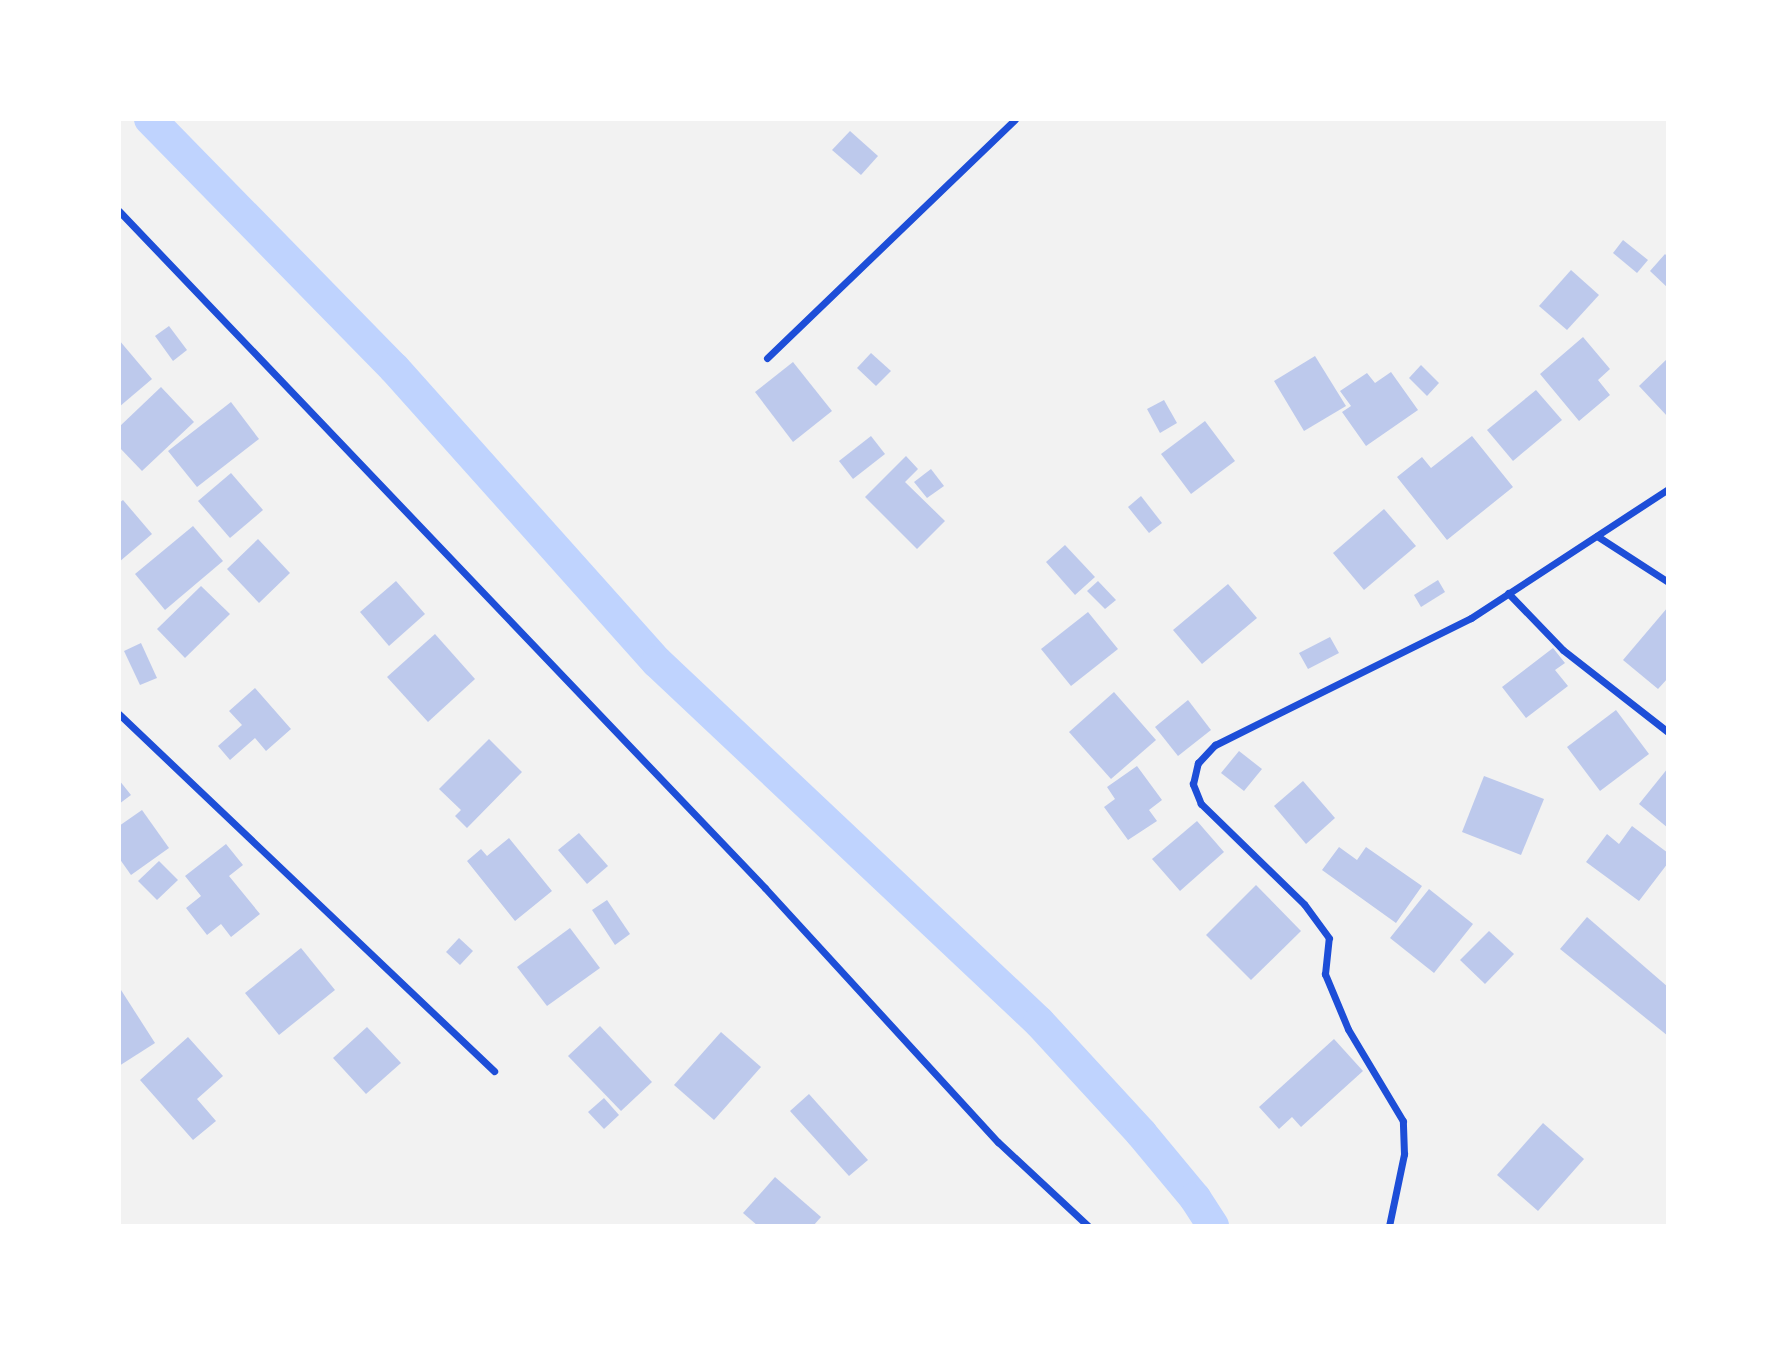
<!DOCTYPE html>
<style>
body{margin:0}
#map{position:relative;width:1787px;height:1345px;overflow:hidden;background:#f2f2f2;font-family:"Open Sans",sans-serif}
div>[style]{position:absolute}
[style*='--x']{left:calc(var(--x)*1px);top:calc(var(--y)*1px);width:calc(var(--w)*1px);rotate:calc(var(--a)*1deg)}
.canal>*{height:32px;margin:-16px;padding:0 16px;transform-origin:16px;border-radius:16px;background:#bfd3fe}
.building>*{inset:0;background:#bdc9ec}
.minor>*{height:7px;margin:-3.5px;padding:0 3.5px;transform-origin:3.5px;border-radius:3.5px;background:#1d4ed8}
span{translate:-50% -50%;white-space:nowrap;text-align:center;line-height:1.15;-webkit-text-stroke:5px #fff;paint-order:stroke}
.frame{position:absolute;inset:0;border:121px solid #fff;pointer-events:none}
</style>
<div id="map">
<div class="canal">
<div style="--x:150;--y:119;--w:349;--a:45.6"></div>
<div style="--x:394;--y:368;--w:394;--a:48.2"></div>
<div style="--x:657;--y:662;--w:525;--a:43.3"></div>
<div style="--x:1039;--y:1022;--w:151;--a:47.4"></div>
<div style="--x:1141;--y:1133;--w:85;--a:50.3"></div>
<div style="--x:1195;--y:1198;--w:33;--a:57"></div>
</div>
<div class="building">
<div style="clip-path:polygon(850px 131px,878px 156px,861px 175px,832px 150px)"></div>
<div style="clip-path:polygon(1623px 240px,1648px 260px,1637px 273px,1613px 253px)"></div>
<div style="clip-path:polygon(1665px 254px,1668px 257px,1668px 288px,1650px 271px)"></div>
<div style="clip-path:polygon(1571px 270px,1599px 295px,1567px 330px,1539px 306px)"></div>
<div style="clip-path:polygon(169px 326px,187px 350px,173px 361px,155px 336px)"></div>
<div style="clip-path:polygon(1583px 337px,1610px 369px,1598px 380px,1610px 395px,1579px 421px,1540px 374px)"></div>
<div style="clip-path:polygon(119px 340px,152px 379px,119px 407px)"></div>
<div style="clip-path:polygon(871px 353px,891px 371px,876px 386px,857px 368px)"></div>
<div style="clip-path:polygon(1315px 356px,1346px 406px,1304px 431px,1274px 381px)"></div>
<div style="clip-path:polygon(1668px 358px,1668px 417px,1639px 386px)"></div>
<div style="clip-path:polygon(793px 362px,832px 411px,793px 442px,755px 392px)"></div>
<div style="clip-path:polygon(1421px 365px,1439px 383px,1427px 396px,1409px 378px)"></div>
<div style="clip-path:polygon(1391px 372px,1418px 410px,1366px 446px,1342px 412px,1351px 406px,1340px 391px,1367px 373px,1375px 383px)"></div>
<div style="clip-path:polygon(161px 387px,194px 422px,142px 471px,119px 447px,119px 427px)"></div>
<div style="clip-path:polygon(1536px 390px,1562px 420px,1513px 461px,1487px 430px)"></div>
<div style="clip-path:polygon(1164px 400px,1177px 423px,1160px 433px,1147px 409px)"></div>
<div style="clip-path:polygon(231px 402px,259px 439px,197px 487px,168px 451px)"></div>
<div style="clip-path:polygon(1205px 421px,1235px 461px,1191px 494px,1161px 454px)"></div>
<div style="clip-path:polygon(871px 436px,885px 454px,853px 479px,839px 461px)"></div>
<div style="clip-path:polygon(1472px 436px,1513px 487px,1447px 540px,1397px 477px,1422px 457px,1431px 468px)"></div>
<div style="clip-path:polygon(906px 456px,918px 469px,905px 482px,945px 521px,917px 549px,865px 497px)"></div>
<div style="clip-path:polygon(931px 469px,944px 486px,927px 498px,914px 482px)"></div>
<div style="clip-path:polygon(231px 473px,263px 510px,230px 538px,198px 501px)"></div>
<div style="clip-path:polygon(1141px 496px,1162px 523px,1149px 533px,1128px 507px)"></div>
<div style="clip-path:polygon(123px 500px,152px 534px,119px 562px,119px 503px)"></div>
<div style="clip-path:polygon(1384px 509px,1416px 546px,1364px 590px,1333px 553px)"></div>
<div style="clip-path:polygon(193px 526px,223px 561px,165px 610px,135px 574px)"></div>
<div style="clip-path:polygon(258px 539px,290px 573px,259px 603px,227px 569px)"></div>
<div style="clip-path:polygon(1065px 545px,1095px 577px,1075px 595px,1046px 562px)"></div>
<div style="clip-path:polygon(1438px 580px,1445px 592px,1421px 607px,1414px 595px)"></div>
<div style="clip-path:polygon(396px 581px,425px 614px,389px 646px,360px 612px)"></div>
<div style="clip-path:polygon(1098px 581px,1116px 600px,1105px 609px,1087px 591px)"></div>
<div style="clip-path:polygon(1228px 584px,1257px 618px,1202px 664px,1173px 630px)"></div>
<div style="clip-path:polygon(201px 586px,230px 614px,185px 658px,157px 629px)"></div>
<div style="clip-path:polygon(1668px 607px,1668px 678px,1658px 689px,1623px 660px)"></div>
<div style="clip-path:polygon(1088px 612px,1118px 649px,1071px 686px,1041px 649px)"></div>
<div style="clip-path:polygon(435px 634px,475px 679px,428px 722px,387px 677px)"></div>
<div style="clip-path:polygon(1330px 637px,1339px 653px,1308px 669px,1299px 653px)"></div>
<div style="clip-path:polygon(141px 643px,157px 678px,140px 685px,124px 651px)"></div>
<div style="clip-path:polygon(1553px 648px,1565px 663px,1555px 670px,1568px 686px,1526px 718px,1502px 687px)"></div>
<div style="clip-path:polygon(255px 688px,291px 729px,266px 751px,255px 738px,230px 760px,218px 746px,242px 725px,229px 711px)"></div>
<div style="clip-path:polygon(1114px 692px,1156px 740px,1111px 779px,1069px 732px)"></div>
<div style="clip-path:polygon(1188px 700px,1211px 730px,1178px 756px,1155px 727px)"></div>
<div style="clip-path:polygon(1616px 710px,1649px 754px,1600px 791px,1567px 747px)"></div>
<div style="clip-path:polygon(489px 739px,522px 772px,467px 828px,455px 816px,461px 810px,439px 789px)"></div>
<div style="clip-path:polygon(1239px 751px,1262px 769px,1244px 791px,1221px 773px)"></div>
<div style="clip-path:polygon(1137px 766px,1162px 800px,1149px 810px,1157px 821px,1128px 840px,1104px 807px,1115px 799px,1107px 787px)"></div>
<div style="clip-path:polygon(1668px 768px,1668px 828px,1639px 804px)"></div>
<div style="clip-path:polygon(1484px 776px,1544px 799px,1521px 855px,1462px 832px)"></div>
<div style="clip-path:polygon(119px 780px,131px 795px,119px 804px)"></div>
<div style="clip-path:polygon(1303px 781px,1335px 818px,1306px 844px,1274px 806px)"></div>
<div style="clip-path:polygon(142px 810px,169px 848px,131px 875px,119px 858px,119px 826px)"></div>
<div style="clip-path:polygon(1197px 821px,1224px 852px,1180px 891px,1152px 859px)"></div>
<div style="clip-path:polygon(1632px 826px,1668px 853px,1668px 863px,1639px 901px,1586px 862px,1607px 834px,1619px 844px)"></div>
<div style="clip-path:polygon(579px 833px,608px 866px,587px 884px,558px 850px)"></div>
<div style="clip-path:polygon(509px 838px,552px 891px,515px 921px,467px 861px,481px 849px,487px 856px)"></div>
<div style="clip-path:polygon(226px 844px,243px 865px,229px 876px,260px 914px,231px 937px,221px 924px,207px 935px,186px 908px,201px 896px,185px 876px)"></div>
<div style="clip-path:polygon(1339px 847px,1357px 860px,1366px 847px,1422px 886px,1396px 923px,1322px 870px)"></div>
<div style="clip-path:polygon(159px 861px,178px 880px,157px 900px,138px 881px)"></div>
<div style="clip-path:polygon(1256px 885px,1301px 931px,1251px 980px,1206px 935px)"></div>
<div style="clip-path:polygon(1429px 889px,1473px 924px,1434px 973px,1390px 938px)"></div>
<div style="clip-path:polygon(607px 900px,630px 934px,615px 945px,592px 910px)"></div>
<div style="clip-path:polygon(1587px 917px,1668px 987px,1668px 1036px,1560px 949px)"></div>
<div style="clip-path:polygon(570px 928px,600px 968px,547px 1006px,517px 967px)"></div>
<div style="clip-path:polygon(1489px 931px,1514px 954px,1485px 984px,1460px 960px)"></div>
<div style="clip-path:polygon(459px 938px,473px 951px,460px 965px,446px 952px)"></div>
<div style="clip-path:polygon(301px 948px,335px 990px,279px 1035px,245px 993px)"></div>
<div style="clip-path:polygon(121px 990px,155px 1043px,119px 1066px,119px 991px)"></div>
<div style="clip-path:polygon(600px 1026px,652px 1082px,621px 1111px,568px 1056px)"></div>
<div style="clip-path:polygon(367px 1027px,401px 1063px,366px 1094px,333px 1058px)"></div>
<div style="clip-path:polygon(721px 1032px,761px 1067px,714px 1120px,674px 1085px)"></div>
<div style="clip-path:polygon(188px 1037px,223px 1076px,197px 1099px,216px 1121px,193px 1140px,140px 1080px)"></div>
<div style="clip-path:polygon(1334px 1039px,1363px 1071px,1301px 1127px,1292px 1117px,1279px 1129px,1259px 1107px)"></div>
<div style="clip-path:polygon(809px 1094px,868px 1160px,849px 1176px,790px 1111px)"></div>
<div style="clip-path:polygon(604px 1098px,619px 1115px,604px 1129px,588px 1112px)"></div>
<div style="clip-path:polygon(1543px 1123px,1584px 1159px,1538px 1211px,1497px 1175px)"></div>
<div style="clip-path:polygon(775px 1177px,821px 1217px,813px 1226px,758px 1226px,743px 1213px)"></div>
</div>
<div class="minor">
<div style="--x:119;--y:211;--w:936;--a:46.34"></div>
<div style="--x:765;--y:888;--w:345;--a:47.5"></div>
<div style="--x:998;--y:1142;--w:123;--a:43"></div>
<div style="--x:767;--y:358;--w:344;--a:-43.9"></div>
<div style="--x:1597;--y:536;--w:85;--a:32.9"></div>
<div style="--x:1508;--y:593;--w:79;--a:46"></div>
<div style="--x:1563;--y:650;--w:133;--a:38"></div>
<div style="--x:119;--y:714;--w:518;--a:43.59"></div>
<div style="--x:1389;--y:1226;--w:74;--a:-78.2"></div>
<div style="--x:1404;--y:1154;--w:33;--a:-92"></div>
<div style="--x:1403;--y:1121;--w:107;--a:-120.9"></div>
<div style="--x:1348;--y:1029;--w:60;--a:-112.7"></div>
<div style="--x:1325;--y:974;--w:36;--a:-84"></div>
<div style="--x:1329;--y:938;--w:42;--a:-126.3"></div>
<div style="--x:1304;--y:904;--w:144;--a:-135.8"></div>
<div style="--x:1201;--y:804;--w:22;--a:-112"></div>
<div style="--x:1193;--y:784;--w:22;--a:-77"></div>
<div style="--x:1198;--y:763;--w:25;--a:-47"></div>
<div style="--x:1215;--y:745;--w:286;--a:-26.4"></div>
<div style="--x:1471;--y:618;--w:235;--a:-33.2"></div>
</div>
<div class="frame"></div>
</div>
